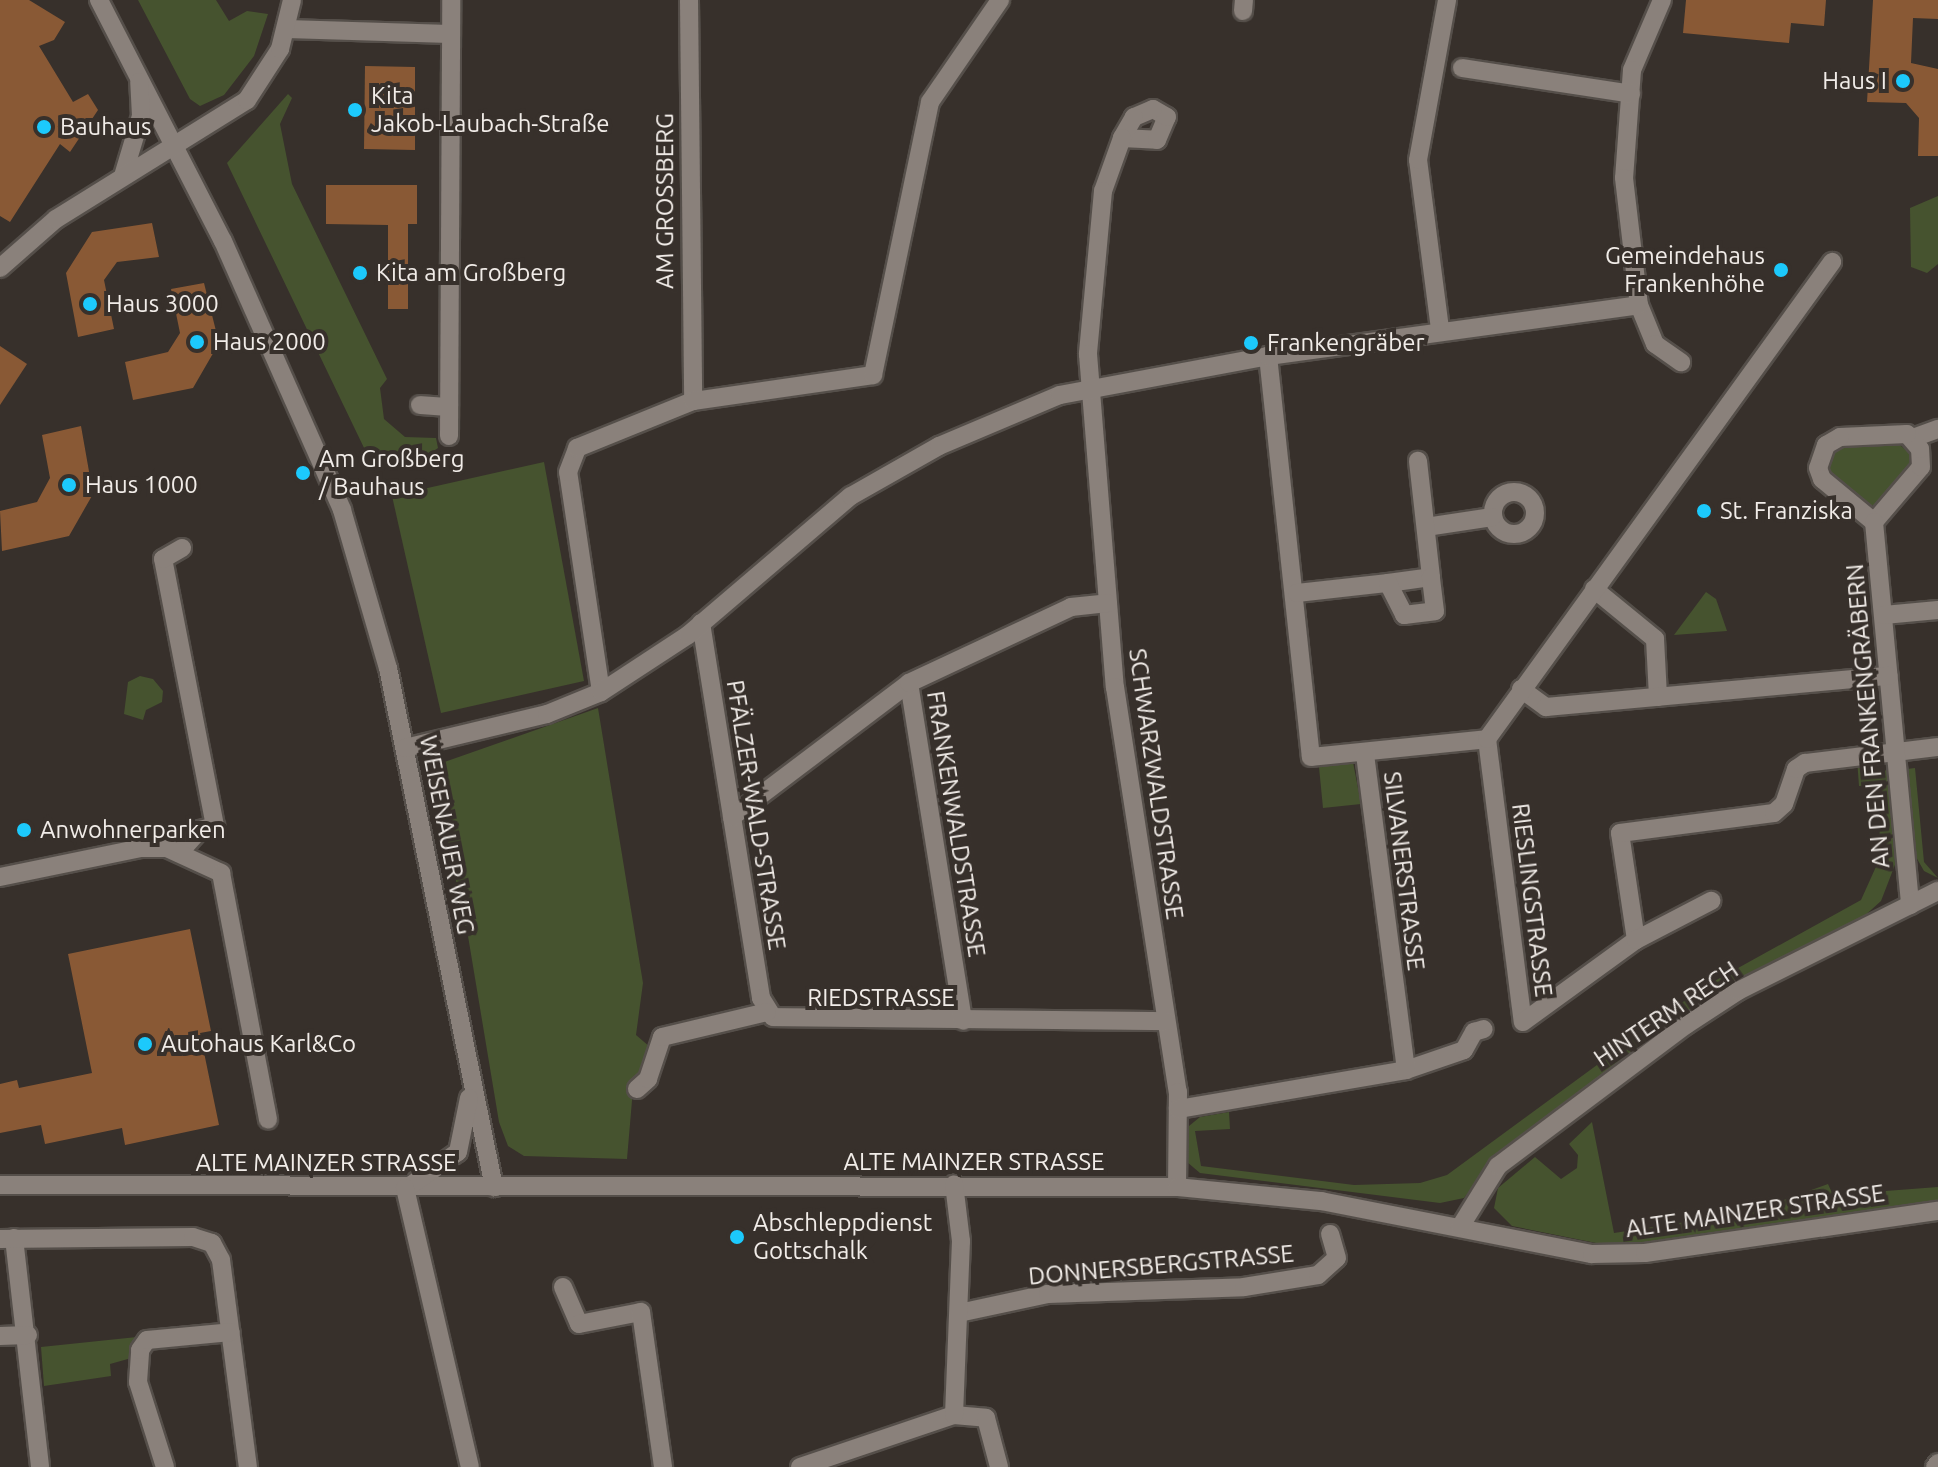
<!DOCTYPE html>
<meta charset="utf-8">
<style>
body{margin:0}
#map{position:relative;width:1938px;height:1467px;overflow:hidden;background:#37302b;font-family:Ubuntu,sans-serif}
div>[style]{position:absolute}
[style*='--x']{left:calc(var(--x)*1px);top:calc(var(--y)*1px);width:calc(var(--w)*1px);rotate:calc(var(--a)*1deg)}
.green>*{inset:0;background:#46532f}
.building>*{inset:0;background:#895935}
.roads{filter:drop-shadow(2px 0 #554f4a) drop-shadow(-2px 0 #554f4a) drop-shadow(0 2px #554f4a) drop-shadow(0 -2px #554f4a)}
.minor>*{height:18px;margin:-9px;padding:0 9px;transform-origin:9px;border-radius:9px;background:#8a817b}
.minor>.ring{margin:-9px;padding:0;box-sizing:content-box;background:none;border:18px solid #8a817b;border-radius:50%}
.dots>*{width:22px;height:22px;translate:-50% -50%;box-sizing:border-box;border:4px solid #37302b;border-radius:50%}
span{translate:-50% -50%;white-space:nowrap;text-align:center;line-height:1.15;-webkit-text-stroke:8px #37302b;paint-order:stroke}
.poi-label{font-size:24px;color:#f1ece8}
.right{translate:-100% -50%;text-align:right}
.left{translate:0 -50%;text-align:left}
.street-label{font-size:24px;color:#f1ece8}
</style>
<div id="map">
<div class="green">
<div style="clip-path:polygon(138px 0,216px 0,229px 21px,247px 11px,268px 14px,254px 56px,224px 95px,200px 106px,190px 99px)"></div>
<div style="clip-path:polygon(288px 94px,292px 98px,280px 124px,292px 184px,387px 379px,380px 388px,384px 419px,405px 437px,436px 438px,438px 448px,429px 454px,366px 452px,227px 163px)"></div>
<div style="clip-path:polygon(1938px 196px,1938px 264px,1927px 273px,1911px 267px,1910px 208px)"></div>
<div style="clip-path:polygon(1894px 440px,1913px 456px,1911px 468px,1879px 505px,1866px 505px,1826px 471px,1829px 453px,1838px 446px)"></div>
<div style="clip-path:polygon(544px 462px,584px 681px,441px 713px,392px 496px)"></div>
<div style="clip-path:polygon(1706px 592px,1716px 599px,1727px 631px,1674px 635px)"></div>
<div style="clip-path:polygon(140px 676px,153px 679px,163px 691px,162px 702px,146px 710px,143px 720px,124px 714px,128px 682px)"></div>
<div style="clip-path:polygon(598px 708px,643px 983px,636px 1035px,650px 1047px,633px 1089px,627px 1159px,524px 1156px,508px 1146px,499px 1122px,468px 936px,476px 934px,473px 925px,465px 926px,433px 766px)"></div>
<div style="clip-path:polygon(1857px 759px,1874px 763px,1877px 771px,1891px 770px,1898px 857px,1881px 901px,1861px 919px,1706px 1000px,1498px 1153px,1464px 1198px,1440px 1203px,1200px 1173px,1187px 1162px,1189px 1126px,1200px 1117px,1229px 1112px,1230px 1129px,1195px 1131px,1201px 1166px,1354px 1185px,1420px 1183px,1447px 1175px,1702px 988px,1861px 900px,1879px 860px,1880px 813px,1878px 785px,1859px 786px)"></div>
<div style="clip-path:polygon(1353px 762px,1361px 804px,1323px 808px,1319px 767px)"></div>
<div style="clip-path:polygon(1915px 768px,1924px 862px,1938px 878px,1924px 871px,1916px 857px,1907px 769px)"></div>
<div style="clip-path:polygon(1592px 1122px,1614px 1233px,1750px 1212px,1828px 1184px,1833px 1195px,1938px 1187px,1938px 1200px,1616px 1247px,1512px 1226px,1494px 1208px,1498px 1188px,1535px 1157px,1561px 1179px,1577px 1168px,1578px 1155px,1569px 1144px)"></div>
<div style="clip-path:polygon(137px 1337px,135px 1357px,110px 1364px,111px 1376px,44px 1386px,41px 1347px)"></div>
</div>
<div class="building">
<div style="clip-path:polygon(0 0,29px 0,65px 22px,54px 40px,39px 46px,73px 102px,88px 94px,98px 110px,70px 152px,60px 144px,10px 222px,0 216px)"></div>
<div style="clip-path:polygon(1686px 0,1826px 0,1824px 26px,1791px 23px,1789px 43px,1683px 33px)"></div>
<div style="clip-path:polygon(1873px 0,1938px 0,1938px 19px,1913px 18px,1911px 63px,1938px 69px,1938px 156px,1918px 156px,1919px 118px,1906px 103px,1867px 102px)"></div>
<div style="clip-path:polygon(365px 66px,415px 67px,415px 150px,364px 149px)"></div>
<div style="clip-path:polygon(326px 185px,417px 185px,417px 224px,408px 224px,408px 309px,388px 309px,388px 225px,326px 224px)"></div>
<div style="clip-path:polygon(152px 223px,159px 257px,117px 262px,104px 280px,114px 329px,78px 337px,66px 273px,92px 232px)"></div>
<div style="clip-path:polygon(204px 283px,219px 343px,193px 388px,133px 400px,125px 362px,168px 352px,180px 333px,171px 289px)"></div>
<div style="clip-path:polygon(0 346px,27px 364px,0 405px)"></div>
<div style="clip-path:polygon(81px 426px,93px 494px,69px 536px,2px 551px,0 511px,37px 502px,50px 478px,42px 435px)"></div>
<div style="clip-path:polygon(190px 929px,211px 1031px,200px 1033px,219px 1125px,125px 1145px,122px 1128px,45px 1144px,41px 1125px,0 1133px,0 1084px,17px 1080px,19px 1088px,92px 1073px,68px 954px)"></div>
</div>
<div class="roads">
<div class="minor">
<div style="--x:99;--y:0;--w:271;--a:62.8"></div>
<div style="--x:223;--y:241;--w:294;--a:66.1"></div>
<div style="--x:342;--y:510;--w:165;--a:73.8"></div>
<div style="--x:388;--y:668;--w:530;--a:78.46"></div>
<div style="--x:689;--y:0;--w:401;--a:89.4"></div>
<div style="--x:1662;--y:0;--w:76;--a:113.2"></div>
<div style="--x:1632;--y:70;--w:108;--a:94.2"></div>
<div style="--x:1624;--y:178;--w:128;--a:83.3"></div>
<div style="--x:1639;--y:305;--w:42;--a:67.7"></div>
<div style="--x:1655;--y:344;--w:32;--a:35"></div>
<div style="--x:1243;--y:11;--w:11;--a:-85"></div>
<div style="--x:288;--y:29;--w:161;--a:1.8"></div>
<div style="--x:1462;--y:68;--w:171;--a:8.7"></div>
<div style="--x:1122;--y:138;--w:35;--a:3"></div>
<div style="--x:1157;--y:140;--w:25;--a:-67"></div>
<div style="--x:1167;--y:117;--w:16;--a:-150"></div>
<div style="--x:1153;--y:109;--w:21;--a:157"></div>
<div style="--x:1134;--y:117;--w:24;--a:120"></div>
<div style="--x:1122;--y:138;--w:56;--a:109.7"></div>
<div style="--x:1103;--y:191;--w:164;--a:95.3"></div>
<div style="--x:1088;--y:354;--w:334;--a:85.4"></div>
<div style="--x:1115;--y:687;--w:410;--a:81.2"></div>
<div style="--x:1178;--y:1092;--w:95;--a:90.6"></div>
<div style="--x:123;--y:176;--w:63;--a:-73.3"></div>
<div style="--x:141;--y:116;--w:34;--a:-93"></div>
<div style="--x:0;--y:268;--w:74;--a:-41.2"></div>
<div style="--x:56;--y:219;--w:225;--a:-31.9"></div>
<div style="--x:247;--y:100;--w:61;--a:-57.1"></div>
<div style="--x:280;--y:49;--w:50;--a:-76.2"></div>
<div style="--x:1440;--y:329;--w:170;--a:-97.4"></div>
<div style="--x:1418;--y:160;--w:163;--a:-79.7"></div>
<div style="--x:1268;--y:356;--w:403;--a:83.9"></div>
<div style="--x:1311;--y:757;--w:177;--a:-5.8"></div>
<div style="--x:1487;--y:739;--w:285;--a:82.8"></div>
<div style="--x:1523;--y:1022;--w:140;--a:-36"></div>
<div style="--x:1636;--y:940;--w:108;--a:-98.5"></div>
<div style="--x:1620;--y:833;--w:155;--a:-7.4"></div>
<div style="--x:1774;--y:813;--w:13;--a:-42"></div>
<div style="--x:1784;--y:804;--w:37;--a:-71"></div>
<div style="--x:1796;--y:769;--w:11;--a:-34"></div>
<div style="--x:1805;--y:763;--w:134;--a:-6.9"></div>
<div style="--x:420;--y:405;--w:29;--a:4"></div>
<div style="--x:449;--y:436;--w:436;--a:-89.7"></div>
<div style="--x:1913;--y:438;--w:27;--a:-20"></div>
<div class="ring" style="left:1493px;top:492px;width:24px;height:24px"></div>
<div style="--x:1874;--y:522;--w:72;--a:-49.5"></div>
<div style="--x:1921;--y:467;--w:18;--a:-93"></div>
<div style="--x:1920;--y:449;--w:20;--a:-131"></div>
<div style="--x:1907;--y:434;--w:67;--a:177.4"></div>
<div style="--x:1840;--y:437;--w:16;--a:150"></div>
<div style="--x:1826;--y:445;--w:24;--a:109"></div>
<div style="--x:1818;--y:468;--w:12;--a:70"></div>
<div style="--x:1822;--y:479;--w:67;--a:39.6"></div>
<div style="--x:1874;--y:522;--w:385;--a:84.6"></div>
<div style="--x:1426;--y:527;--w:67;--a:-8.6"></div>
<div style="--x:1388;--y:583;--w:43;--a:-7.9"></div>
<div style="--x:1431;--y:577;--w:117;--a:-96.4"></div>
<div style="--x:1594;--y:589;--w:79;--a:39.3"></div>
<div style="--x:1655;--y:639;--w:58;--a:87"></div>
<div style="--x:1297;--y:593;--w:92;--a:-6.3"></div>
<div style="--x:1388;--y:583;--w:36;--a:63"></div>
<div style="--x:1404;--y:615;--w:31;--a:-7"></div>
<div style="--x:1435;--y:611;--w:34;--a:-97"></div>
<div style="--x:1884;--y:615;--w:54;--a:-5.3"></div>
<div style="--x:701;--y:623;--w:380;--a:80.9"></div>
<div style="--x:761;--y:998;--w:22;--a:58"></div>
<div style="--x:773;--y:1017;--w:393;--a:0.6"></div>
<div style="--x:909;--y:683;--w:342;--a:80.9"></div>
<div style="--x:1521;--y:689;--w:31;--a:36"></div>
<div style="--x:1546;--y:707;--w:344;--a:-5.2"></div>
<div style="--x:601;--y:692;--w:222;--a:-98.5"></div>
<div style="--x:568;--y:472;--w:26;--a:-69"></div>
<div style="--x:577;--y:448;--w:125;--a:-22.1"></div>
<div style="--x:693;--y:401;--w:182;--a:-8.2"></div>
<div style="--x:873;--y:375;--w:279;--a:-78.2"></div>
<div style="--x:930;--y:102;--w:124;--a:-55.5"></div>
<div style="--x:1487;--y:739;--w:589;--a:-54.12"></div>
<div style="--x:405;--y:748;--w:146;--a:-13.5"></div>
<div style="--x:547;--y:714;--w:58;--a:-22.2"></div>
<div style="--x:601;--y:692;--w:104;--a:-33.2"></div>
<div style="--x:688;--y:635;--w:214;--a:-40.5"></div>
<div style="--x:851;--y:496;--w:101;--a:-29.6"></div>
<div style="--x:939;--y:446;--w:131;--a:-22.9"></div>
<div style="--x:1060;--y:395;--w:212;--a:-10.6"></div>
<div style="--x:1268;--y:356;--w:374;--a:-7.8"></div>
<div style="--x:732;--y:817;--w:222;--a:-37.1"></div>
<div style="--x:909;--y:683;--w:179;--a:-25.1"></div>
<div style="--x:1071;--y:607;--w:37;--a:-6"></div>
<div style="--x:179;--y:853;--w:31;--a:-48"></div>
<div style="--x:200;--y:830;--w:16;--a:-15"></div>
<div style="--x:215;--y:826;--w:272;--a:-101"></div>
<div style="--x:163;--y:559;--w:22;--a:-30"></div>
<div style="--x:0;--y:877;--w:144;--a:-11.6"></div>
<div style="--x:141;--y:848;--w:26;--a:0"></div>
<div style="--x:167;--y:848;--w:60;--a:24.8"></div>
<div style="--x:221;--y:873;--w:251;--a:79.2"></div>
<div style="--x:1636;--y:940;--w:85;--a:-27.5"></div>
<div style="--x:1406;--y:1070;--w:61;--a:-19"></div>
<div style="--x:1464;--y:1050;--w:21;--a:-61"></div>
<div style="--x:1474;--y:1032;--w:10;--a:-17"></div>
<div style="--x:637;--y:1089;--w:15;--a:-42"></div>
<div style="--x:648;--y:1079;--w:44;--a:-71.6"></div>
<div style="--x:662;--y:1037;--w:108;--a:-13.4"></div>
<div style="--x:1178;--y:1109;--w:231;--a:-9.7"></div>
<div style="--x:1406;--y:1070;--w:320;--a:-97.4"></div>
<div style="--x:0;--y:1185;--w:1177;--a:0.1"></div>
<div style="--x:1177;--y:1187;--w:145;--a:5.6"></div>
<div style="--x:1321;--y:1201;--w:276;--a:11.1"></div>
<div style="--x:1592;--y:1254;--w:53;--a:-1.1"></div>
<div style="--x:1645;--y:1253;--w:296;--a:-8.2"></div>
<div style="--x:411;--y:1185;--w:57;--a:-35.1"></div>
<div style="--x:458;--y:1152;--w:55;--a:-78.5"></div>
<div style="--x:405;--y:1188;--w:286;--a:76.9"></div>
<div style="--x:1460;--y:1227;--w:72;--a:-58.1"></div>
<div style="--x:1498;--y:1166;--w:235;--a:-36.9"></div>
<div style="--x:1686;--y:1025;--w:62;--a:-33.2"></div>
<div style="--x:1738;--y:991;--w:224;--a:-26.6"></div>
<div style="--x:14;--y:1238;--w:230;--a:83.5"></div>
<div style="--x:0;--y:1239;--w:193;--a:-0.6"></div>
<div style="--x:193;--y:1237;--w:20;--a:18"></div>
<div style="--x:212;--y:1243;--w:19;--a:62"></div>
<div style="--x:221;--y:1260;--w:209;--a:82.6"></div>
<div style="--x:563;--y:1287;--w:40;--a:66.6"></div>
<div style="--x:579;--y:1324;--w:63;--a:-11"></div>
<div style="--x:641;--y:1312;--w:157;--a:81.9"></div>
<div style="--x:959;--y:1313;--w:91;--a:-12.1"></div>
<div style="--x:1048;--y:1294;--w:196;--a:-2"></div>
<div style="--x:1244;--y:1287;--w:75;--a:-9.2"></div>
<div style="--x:1318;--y:1275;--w:25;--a:-42"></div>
<div style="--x:1337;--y:1258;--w:25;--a:-106"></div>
<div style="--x:0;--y:1336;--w:28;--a:-2"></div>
<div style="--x:954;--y:1415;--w:32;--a:5"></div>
<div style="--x:986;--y:1418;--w:51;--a:75.1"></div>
<div style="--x:165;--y:1467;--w:89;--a:-107.6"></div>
<div style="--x:138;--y:1382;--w:32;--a:-86"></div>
<div style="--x:140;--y:1350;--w:12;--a:-55"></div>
<div style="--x:147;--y:1340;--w:84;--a:-5.4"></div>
<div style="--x:800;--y:1467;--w:163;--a:-18.7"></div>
<div style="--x:954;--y:1415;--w:174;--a:-87.7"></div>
<div style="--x:961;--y:1241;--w:57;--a:-97"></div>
<div style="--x:1935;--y:1467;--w:5;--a:-53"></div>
</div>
</div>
<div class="dots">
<div style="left:1903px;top:81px;background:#1cc9fc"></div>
<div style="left:355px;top:110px;background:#1cc9fc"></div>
<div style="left:44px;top:127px;background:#1cc9fc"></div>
<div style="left:1781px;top:270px;background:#1cc9fc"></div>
<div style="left:360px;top:273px;background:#1cc9fc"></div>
<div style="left:90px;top:304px;background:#1cc9fc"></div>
<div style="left:197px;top:342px;background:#1cc9fc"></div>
<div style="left:1251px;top:343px;background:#1cc9fc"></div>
<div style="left:303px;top:473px;background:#1cc9fc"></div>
<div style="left:69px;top:485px;background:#1cc9fc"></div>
<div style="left:1704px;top:511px;background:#1cc9fc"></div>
<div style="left:24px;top:830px;background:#1cc9fc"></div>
<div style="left:145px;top:1044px;background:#1cc9fc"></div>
<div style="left:737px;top:1237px;background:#1cc9fc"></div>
</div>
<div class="poi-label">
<span class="right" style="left:1887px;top:81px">Haus I</span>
<span class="left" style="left:371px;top:110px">Kita<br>Jakob-Laubach-Straße</span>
<span class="left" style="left:60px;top:127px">Bauhaus</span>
<span class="right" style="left:1765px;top:270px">Gemeindehaus<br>Frankenhöhe</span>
<span class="left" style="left:376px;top:273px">Kita am Großberg</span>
<span class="left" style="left:106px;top:304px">Haus 3000</span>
<span class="left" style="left:213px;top:342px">Haus 2000</span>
<span class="left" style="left:1267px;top:343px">Frankengräber</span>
<span class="left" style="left:319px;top:473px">Am Großberg<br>/ Bauhaus</span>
<span class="left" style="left:85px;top:485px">Haus 1000</span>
<span class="left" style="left:1720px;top:511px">St. Franziska</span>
<span class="left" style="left:40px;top:830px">Anwohnerparken</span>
<span class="left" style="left:161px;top:1044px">Autohaus Karl&amp;Co</span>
<span class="left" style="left:753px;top:1237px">Abschleppdienst<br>Gottschalk</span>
</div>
<div class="street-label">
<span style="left:665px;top:201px;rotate:-90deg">AM GROSSBERG</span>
<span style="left:1868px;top:716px;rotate:-95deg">AN DEN FRANKENGRÄBERN</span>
<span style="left:1156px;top:784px;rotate:82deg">SCHWARZWALDSTRASSE</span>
<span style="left:756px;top:815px;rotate:81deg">PFÄLZER-WALD-STRASSE</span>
<span style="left:956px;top:824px;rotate:81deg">FRANKENWALDSTRASSE</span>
<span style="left:447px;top:835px;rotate:79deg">WEISENAUER WEG</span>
<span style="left:1404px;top:871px;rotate:83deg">SILVANERSTRASSE</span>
<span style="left:1532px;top:900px;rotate:83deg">RIESLINGSTRASSE</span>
<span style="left:881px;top:998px">RIEDSTRASSE</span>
<span style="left:1666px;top:1014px;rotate:-34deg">HINTERM RECH</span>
<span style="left:974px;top:1162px">ALTE MAINZER STRASSE</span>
<span style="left:326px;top:1163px">ALTE MAINZER STRASSE</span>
<span style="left:1755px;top:1211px;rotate:-8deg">ALTE MAINZER STRASSE</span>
<span style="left:1161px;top:1265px;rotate:-5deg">DONNERSBERGSTRASSE</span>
</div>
</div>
